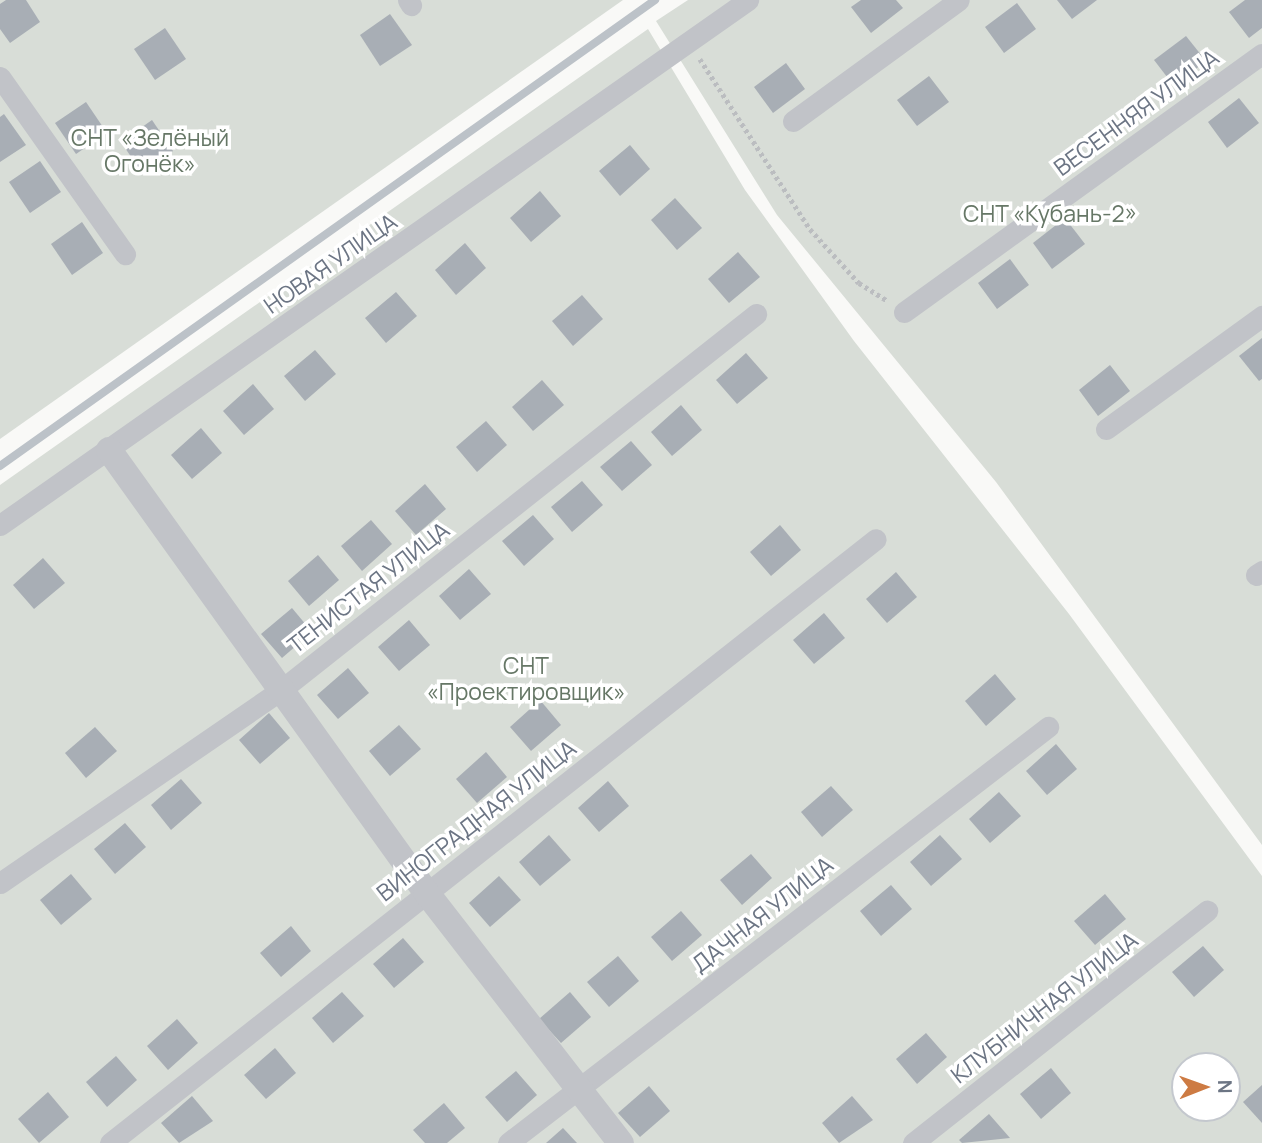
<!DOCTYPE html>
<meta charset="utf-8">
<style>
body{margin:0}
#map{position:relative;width:1262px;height:1143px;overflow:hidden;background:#f9f9f7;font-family:Manrope,sans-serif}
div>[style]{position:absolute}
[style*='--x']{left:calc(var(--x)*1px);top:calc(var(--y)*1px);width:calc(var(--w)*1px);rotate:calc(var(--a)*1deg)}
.green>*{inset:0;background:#d8ddd7}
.stream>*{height:8px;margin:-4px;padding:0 4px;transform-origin:4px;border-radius:4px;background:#bcc2c8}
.building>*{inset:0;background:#a8aeb5}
.path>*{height:4.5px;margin-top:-2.25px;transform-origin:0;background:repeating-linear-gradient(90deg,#bbbdc0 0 3.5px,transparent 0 7px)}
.minor>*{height:21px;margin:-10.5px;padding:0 10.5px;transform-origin:10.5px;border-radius:10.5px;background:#c1c3c8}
.tertiary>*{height:26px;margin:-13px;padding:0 13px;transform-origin:13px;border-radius:13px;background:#c1c3c8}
span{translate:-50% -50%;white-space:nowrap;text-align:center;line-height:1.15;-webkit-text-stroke:7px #fff;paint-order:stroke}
.street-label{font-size:23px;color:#6c7584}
.park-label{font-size:23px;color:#676}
.north{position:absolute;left:1171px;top:1052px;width:70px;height:70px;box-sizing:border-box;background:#fff;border:2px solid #c4c8ce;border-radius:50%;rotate:89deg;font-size:19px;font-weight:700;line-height:28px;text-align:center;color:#6c7584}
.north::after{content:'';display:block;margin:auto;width:24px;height:32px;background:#cd7b43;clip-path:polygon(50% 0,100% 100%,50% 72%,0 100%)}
</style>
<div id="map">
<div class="green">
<div style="clip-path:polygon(0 0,623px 0,0 439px)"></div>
<div style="clip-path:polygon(688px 0,1262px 0,1262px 845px,996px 482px,777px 215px,656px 21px)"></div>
<div style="clip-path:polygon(evenodd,648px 29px,745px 190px,854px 341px,1069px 614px,1262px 876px,1262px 1143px,0 1143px,0 485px,648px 29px,1185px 1066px,1227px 1066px,1227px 1108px,1185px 1108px,1185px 1066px)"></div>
</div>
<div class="stream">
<div style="--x:0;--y:466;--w:804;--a:-35.43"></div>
</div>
<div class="building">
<div style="clip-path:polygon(6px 0,26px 0,40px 22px,10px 43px,0 29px,0 4px)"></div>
<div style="clip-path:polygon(861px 0,896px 0,903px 8px,871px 33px,851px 7px)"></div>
<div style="clip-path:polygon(1057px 0,1097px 0,1072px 19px)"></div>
<div style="clip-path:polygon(1245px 0,1262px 0,1262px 28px,1249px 38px,1229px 12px)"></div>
<div style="clip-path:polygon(1017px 3px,1036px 29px,1004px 53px,985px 27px)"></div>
<div style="clip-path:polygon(390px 14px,412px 45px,380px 66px,360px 35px)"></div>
<div style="clip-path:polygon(165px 28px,186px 59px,155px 80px,134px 49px)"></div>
<div style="clip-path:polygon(1186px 36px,1206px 61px,1174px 86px,1154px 60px)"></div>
<div style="clip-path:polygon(786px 63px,805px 89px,773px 113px,754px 87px)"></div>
<div style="clip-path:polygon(929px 76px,949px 102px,917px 126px,897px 100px)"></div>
<div style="clip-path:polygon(1239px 98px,1259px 123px,1227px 148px,1208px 122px)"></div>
<div style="clip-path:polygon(86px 102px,107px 133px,76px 154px,55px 123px)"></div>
<div style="clip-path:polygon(4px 114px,26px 145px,0 162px,0 117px)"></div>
<div style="clip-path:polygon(152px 120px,173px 151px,142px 173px,121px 142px)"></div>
<div style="clip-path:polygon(630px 145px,650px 169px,620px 196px,599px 171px)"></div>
<div style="clip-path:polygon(40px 161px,61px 192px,30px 213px,9px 182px)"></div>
<div style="clip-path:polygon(540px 191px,561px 216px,531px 242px,510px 218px)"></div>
<div style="clip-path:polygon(675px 198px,702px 228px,677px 250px,651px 220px)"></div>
<div style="clip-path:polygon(1065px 218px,1085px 244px,1052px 269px,1033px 243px)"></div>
<div style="clip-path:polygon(82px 222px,103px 253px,72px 275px,51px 244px)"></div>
<div style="clip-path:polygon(465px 243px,486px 268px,456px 295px,435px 270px)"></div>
<div style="clip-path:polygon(738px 252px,760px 277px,729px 303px,708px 279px)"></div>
<div style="clip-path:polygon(1010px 259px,1029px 285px,997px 309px,978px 283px)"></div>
<div style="clip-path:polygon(396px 292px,417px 316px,386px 343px,365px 318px)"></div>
<div style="clip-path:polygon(582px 295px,603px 319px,573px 346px,552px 321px)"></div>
<div style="clip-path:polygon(1262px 338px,1262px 379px,1259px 381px,1239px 356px)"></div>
<div style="clip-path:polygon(315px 350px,336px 374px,305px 401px,284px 376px)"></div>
<div style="clip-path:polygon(746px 353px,768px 378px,737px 404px,716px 380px)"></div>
<div style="clip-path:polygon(1110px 365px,1130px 391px,1098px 416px,1079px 390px)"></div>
<div style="clip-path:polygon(542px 380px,564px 405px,533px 431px,512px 407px)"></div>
<div style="clip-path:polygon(253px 384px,274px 409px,244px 435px,223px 411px)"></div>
<div style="clip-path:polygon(681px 405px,702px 430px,672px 456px,651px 432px)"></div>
<div style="clip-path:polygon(486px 421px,507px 445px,477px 472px,456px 447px)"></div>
<div style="clip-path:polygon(201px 428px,222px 453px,192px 479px,171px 455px)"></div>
<div style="clip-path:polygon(631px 441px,652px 465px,622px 491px,600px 467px)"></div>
<div style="clip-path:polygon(582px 481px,603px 505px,572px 532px,551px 507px)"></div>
<div style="clip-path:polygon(425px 484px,446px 509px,416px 535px,395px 511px)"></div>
<div style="clip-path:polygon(533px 515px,554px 539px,524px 566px,502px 541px)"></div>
<div style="clip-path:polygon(371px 520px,392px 544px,362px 571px,341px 546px)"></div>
<div style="clip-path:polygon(780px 525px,801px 550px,771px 576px,750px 552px)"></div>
<div style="clip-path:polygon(318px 555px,339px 580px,309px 606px,288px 581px)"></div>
<div style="clip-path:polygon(43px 558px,65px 583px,34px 609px,13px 585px)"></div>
<div style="clip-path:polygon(469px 569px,491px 594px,460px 620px,439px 596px)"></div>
<div style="clip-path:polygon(896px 572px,917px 597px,887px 623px,866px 599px)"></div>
<div style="clip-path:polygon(292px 608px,312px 632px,282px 658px,261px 634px)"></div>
<div style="clip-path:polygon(824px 613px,845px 638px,814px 664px,793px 640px)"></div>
<div style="clip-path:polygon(409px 620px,430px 645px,399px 671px,378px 647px)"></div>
<div style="clip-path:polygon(348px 668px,369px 693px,338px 719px,317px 695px)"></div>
<div style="clip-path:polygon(995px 674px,1016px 699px,986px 726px,965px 701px)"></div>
<div style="clip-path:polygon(540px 700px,561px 725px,531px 751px,510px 727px)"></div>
<div style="clip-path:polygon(269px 713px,290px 738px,260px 764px,239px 740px)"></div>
<div style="clip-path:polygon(399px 725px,421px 749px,390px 776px,369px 751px)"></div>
<div style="clip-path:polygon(95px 727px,117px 751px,86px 778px,65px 753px)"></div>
<div style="clip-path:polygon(1056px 744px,1077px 769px,1047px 795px,1026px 771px)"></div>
<div style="clip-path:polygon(486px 752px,507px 777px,477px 803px,456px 779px)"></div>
<div style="clip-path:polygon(181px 779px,202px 803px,171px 830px,151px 805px)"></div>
<div style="clip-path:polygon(608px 781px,629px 806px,599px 832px,578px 808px)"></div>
<div style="clip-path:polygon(831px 786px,853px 810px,822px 837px,801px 812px)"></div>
<div style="clip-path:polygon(999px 792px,1021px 816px,990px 843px,969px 819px)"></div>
<div style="clip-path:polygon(125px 823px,146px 847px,115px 874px,94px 849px)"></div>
<div style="clip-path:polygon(549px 835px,571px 860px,540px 886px,519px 862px)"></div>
<div style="clip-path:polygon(940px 835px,962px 859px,931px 886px,910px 862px)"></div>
<div style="clip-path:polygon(751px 854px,772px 878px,742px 905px,720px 880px)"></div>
<div style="clip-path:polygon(71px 874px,92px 899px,61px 925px,40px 900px)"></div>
<div style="clip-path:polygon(499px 876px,521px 900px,490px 927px,469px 903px)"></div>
<div style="clip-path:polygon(891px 885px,912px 909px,881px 936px,860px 911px)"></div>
<div style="clip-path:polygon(1105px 894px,1126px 919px,1095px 945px,1074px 921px)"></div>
<div style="clip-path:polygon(681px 911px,702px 935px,672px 961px,651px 937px)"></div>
<div style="clip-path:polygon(291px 926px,311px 951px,281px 977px,260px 953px)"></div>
<div style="clip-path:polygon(403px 938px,424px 962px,394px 988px,373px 964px)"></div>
<div style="clip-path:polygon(1203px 946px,1224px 970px,1194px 997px,1172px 972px)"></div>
<div style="clip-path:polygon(618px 956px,639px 981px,609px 1007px,587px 982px)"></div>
<div style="clip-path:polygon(342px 992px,364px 1016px,333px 1043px,312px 1018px)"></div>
<div style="clip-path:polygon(570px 992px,591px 1017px,561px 1043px,539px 1019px)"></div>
<div style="clip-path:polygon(177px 1019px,198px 1043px,168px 1070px,147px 1046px)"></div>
<div style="clip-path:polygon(926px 1033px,947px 1057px,917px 1084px,896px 1059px)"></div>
<div style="clip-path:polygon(275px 1048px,296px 1073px,266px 1099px,244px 1075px)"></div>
<div style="clip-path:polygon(116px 1056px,137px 1080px,107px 1107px,86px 1082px)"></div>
<div style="clip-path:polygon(1051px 1068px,1071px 1093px,1041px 1119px,1020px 1094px)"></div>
<div style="clip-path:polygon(516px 1071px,537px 1095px,507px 1122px,485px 1097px)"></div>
<div style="clip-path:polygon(1262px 1085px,1262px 1123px,1243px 1102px)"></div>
<div style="clip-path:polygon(649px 1086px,670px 1111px,640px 1137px,618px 1113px)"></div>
<div style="clip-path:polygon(48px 1092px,69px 1117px,39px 1143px,18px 1119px)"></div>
<div style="clip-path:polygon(192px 1096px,213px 1121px,179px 1143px,161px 1123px)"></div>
<div style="clip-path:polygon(852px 1096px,873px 1120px,839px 1143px,822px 1123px)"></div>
<div style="clip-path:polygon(444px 1103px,465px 1128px,447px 1143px,425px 1143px,413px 1130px)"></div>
<div style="clip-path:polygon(989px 1114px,1010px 1138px,962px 1143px,959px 1140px)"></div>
<div style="clip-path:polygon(563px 1128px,577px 1143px,546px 1143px)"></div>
</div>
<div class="path">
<div style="--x:700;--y:59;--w:202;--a:57.1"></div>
<div style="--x:810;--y:229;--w:73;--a:47.8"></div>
<div style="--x:859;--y:283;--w:32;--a:32"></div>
</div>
<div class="minor">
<div style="--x:408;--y:0;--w:6;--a:59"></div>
<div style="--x:0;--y:77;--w:217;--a:54.8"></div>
<div style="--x:793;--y:121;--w:205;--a:-36.1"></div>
<div style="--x:904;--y:312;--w:441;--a:-35.8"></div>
<div style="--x:1106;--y:429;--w:193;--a:-35.9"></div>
<div style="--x:0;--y:525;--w:914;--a:-35.06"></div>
<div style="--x:1256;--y:575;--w:7;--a:-34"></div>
<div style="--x:0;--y:883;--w:341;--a:-34.5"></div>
<div style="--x:281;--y:690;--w:606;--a:-38.36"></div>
<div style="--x:110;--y:1143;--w:975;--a:-38.26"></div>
<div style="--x:508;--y:1143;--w:682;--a:-37.61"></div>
<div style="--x:913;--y:1143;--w:375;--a:-38.3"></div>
</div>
<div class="tertiary">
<div style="--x:109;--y:450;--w:544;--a:54.35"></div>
<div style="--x:426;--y:892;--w:318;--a:52.2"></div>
</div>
<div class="street-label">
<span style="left:1136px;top:112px;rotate:-36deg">ВЕСЕННЯЯ УЛИЦА</span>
<span style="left:330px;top:263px;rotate:-35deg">НОВАЯ УЛИЦА</span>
<span style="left:368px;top:587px;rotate:-38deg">ТЕНИСТАЯ УЛИЦА</span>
<span style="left:476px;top:820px;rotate:-38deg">ВИНОГРАДНАЯ УЛИЦА</span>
<span style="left:762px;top:914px;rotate:-38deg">ДАЧНАЯ УЛИЦА</span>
<span style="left:1044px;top:1007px;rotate:-38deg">КЛУБНИЧНАЯ УЛИЦА</span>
</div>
<div class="park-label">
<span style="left:150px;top:150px">СНТ «Зелёный<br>Огонёк»</span>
<span style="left:1050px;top:213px">СНТ «Кубань-2»</span>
<span style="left:526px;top:678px">СНТ<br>«Проектировщик»</span>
</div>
<div class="north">N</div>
</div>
